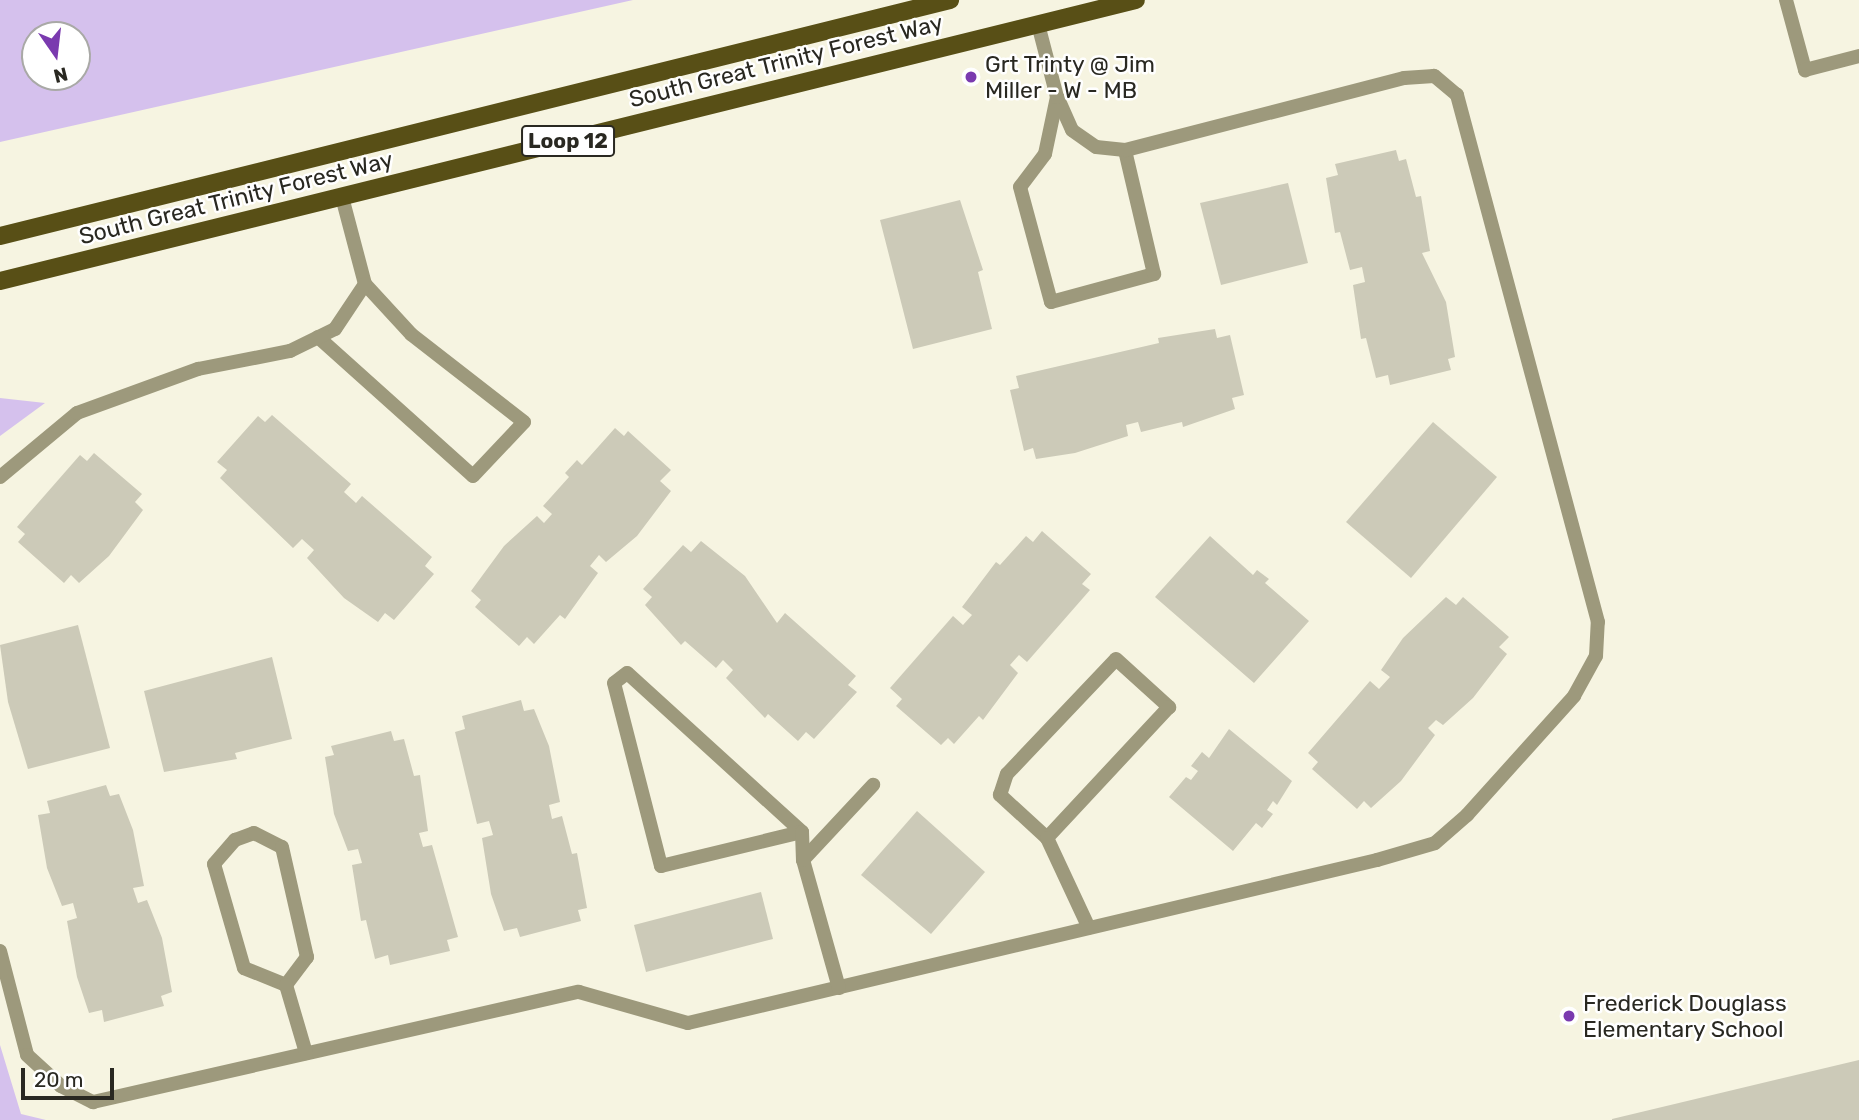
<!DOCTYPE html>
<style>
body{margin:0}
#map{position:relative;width:1859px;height:1120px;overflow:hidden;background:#f6f4e1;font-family:Rubik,sans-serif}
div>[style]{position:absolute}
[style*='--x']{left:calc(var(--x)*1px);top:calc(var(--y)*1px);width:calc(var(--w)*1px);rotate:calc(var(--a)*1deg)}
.green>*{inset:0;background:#d5c1ed}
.building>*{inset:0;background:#cccab8}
.service>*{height:14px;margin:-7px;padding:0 7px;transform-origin:7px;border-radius:7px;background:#9d997c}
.primary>*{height:18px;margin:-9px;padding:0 9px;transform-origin:9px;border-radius:9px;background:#584f16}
.dots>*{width:19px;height:19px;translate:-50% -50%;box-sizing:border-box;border:4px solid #fff;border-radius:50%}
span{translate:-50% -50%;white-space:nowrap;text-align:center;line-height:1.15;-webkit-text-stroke:5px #fff;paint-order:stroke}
.shield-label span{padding:2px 5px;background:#fff;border:2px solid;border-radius:5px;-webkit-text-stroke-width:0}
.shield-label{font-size:21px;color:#292821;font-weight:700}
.street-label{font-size:23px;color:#292821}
.poi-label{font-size:23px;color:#292821}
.left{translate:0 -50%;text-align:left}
.north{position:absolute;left:21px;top:21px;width:70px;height:70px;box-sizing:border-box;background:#fff;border:2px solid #a9a9a6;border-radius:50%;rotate:166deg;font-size:19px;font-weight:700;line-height:28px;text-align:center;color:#292821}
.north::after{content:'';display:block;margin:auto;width:24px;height:32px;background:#7a3aaf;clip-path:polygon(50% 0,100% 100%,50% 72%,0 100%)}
.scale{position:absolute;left:21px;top:1068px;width:93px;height:32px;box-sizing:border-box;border:4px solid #292821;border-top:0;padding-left:9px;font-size:21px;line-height:24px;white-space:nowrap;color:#292821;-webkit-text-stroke:5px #fff;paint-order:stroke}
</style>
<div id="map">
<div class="green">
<div style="clip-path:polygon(evenodd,0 0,633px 0,0 142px,0 0,77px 35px,77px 77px,35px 77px,35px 35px,77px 35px)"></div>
<div style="clip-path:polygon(0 398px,45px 403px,0 436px)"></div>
<div style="clip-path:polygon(0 1045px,21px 1114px,46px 1120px,0 1120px)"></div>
</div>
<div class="building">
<div style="clip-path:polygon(1396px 150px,1399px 161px,1406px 159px,1416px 197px,1421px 196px,1430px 251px,1422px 253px,1446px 302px,1455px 357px,1448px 359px,1451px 370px,1390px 385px,1388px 375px,1376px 378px,1366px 338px,1361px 339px,1353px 285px,1365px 282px,1362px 267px,1350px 270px,1340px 232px,1335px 233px,1326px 178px,1338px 175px,1335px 164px)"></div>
<div style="clip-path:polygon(1288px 183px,1308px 263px,1221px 285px,1200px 203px)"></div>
<div style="clip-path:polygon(960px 200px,983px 270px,978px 272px,992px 329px,913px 349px,880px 220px)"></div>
<div style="clip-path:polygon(1215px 329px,1217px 338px,1230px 335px,1244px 395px,1232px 398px,1235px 409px,1183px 427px,1182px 422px,1141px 432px,1138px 422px,1126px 425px,1128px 436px,1075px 453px,1036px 459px,1033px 448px,1024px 451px,1010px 390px,1019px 388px,1016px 376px,1159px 343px,1158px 338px)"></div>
<div style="clip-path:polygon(272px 415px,351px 484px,344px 492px,356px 503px,362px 496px,432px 557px,425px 566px,434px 574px,394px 620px,385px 613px,378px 622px,344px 598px,307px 558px,314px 550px,302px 539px,293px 548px,220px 478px,227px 470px,217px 462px,258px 416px,265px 422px)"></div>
<div style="clip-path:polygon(1433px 422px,1497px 477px,1411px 578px,1346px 522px)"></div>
<div style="clip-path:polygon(615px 428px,624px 436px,628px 431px,671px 470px,660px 481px,671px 491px,637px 536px,606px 562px,599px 555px,590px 566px,598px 573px,565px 619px,560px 615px,534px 644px,527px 637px,519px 646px,475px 607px,481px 600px,471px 591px,504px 546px,537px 516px,544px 523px,552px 514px,543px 506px,569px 477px,565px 473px,577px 460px,582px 465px)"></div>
<div style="clip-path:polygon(94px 453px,142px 494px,135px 502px,143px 510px,109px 556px,79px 583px,71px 575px,64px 583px,18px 542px,25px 534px,17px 527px,80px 455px,87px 461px)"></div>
<div style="clip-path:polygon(1042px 531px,1091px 574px,1082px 584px,1090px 590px,1027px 662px,1019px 655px,1010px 665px,1018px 673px,983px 720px,979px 716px,954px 744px,948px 738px,941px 745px,896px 706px,902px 699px,890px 688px,953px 616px,963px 625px,972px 615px,962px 607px,996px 562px,1000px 565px,1026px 536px,1033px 542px)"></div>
<div style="clip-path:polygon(1210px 536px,1253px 575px,1257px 570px,1269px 579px,1265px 583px,1309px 621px,1254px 683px,1155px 597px)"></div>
<div style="clip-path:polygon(701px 541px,745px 576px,777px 623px,785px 613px,856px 676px,848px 685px,857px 692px,814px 739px,806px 732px,798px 741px,768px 714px,765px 718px,726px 678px,733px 670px,723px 660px,716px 668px,685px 641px,681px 645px,645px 605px,652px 597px,643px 589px,683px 545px,691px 552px)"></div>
<div style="clip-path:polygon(1446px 597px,1456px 605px,1463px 597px,1509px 637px,1499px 647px,1507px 654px,1473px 698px,1443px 725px,1436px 720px,1428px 728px,1435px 735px,1401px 781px,1371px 808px,1364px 801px,1357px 809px,1312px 769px,1318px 762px,1308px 753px,1370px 681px,1379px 689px,1390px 677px,1381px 670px,1403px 638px)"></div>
<div style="clip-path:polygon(78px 625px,110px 748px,28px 769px,8px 702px,0 645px)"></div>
<div style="clip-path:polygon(272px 657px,292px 739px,235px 753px,237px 759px,164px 772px,144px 691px)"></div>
<div style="clip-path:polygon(521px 700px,524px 711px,534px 709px,549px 746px,560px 802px,549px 805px,552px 819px,562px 816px,572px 854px,577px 853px,587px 908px,578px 910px,581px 921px,520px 937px,517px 928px,504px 931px,491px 894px,482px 838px,493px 835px,489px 821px,477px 824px,455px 732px,465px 729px,462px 716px)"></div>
<div style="clip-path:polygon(1229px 729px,1292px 781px,1277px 805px,1273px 801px,1267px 810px,1273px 814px,1262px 828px,1256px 823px,1233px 851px,1169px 797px,1186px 777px,1191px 780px,1198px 771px,1191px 766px,1202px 752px,1209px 758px)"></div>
<div style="clip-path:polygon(391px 731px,394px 741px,404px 739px,414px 776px,420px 775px,428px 831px,419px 833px,423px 847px,432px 845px,458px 937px,447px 940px,450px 951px,390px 965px,388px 955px,375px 959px,366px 920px,361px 921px,352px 865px,362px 863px,358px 849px,348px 851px,334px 814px,325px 757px,334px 755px,331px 746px)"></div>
<div style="clip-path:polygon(106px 785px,110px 796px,119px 794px,133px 830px,144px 886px,133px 888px,138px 903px,147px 900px,162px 938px,172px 992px,161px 996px,164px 1006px,104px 1022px,102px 1010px,89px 1013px,77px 977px,67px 921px,77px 918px,73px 903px,62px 906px,47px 868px,38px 815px,50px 813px,47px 801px)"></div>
<div style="clip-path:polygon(917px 811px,985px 872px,931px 934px,861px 875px)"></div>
<div style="clip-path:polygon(761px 892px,773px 939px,646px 972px,634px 925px)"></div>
<div style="clip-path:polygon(1859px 1060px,1859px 1120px,1612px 1120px,1612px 1119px)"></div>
</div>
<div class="service">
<div style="--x:1786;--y:0;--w:73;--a:74.8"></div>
<div style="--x:1805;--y:70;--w:56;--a:-14.5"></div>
<div style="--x:1057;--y:97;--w:58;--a:101.9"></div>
<div style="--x:1045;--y:154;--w:41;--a:127.1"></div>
<div style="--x:1020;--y:187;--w:119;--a:74.9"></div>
<div style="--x:1051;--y:302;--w:107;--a:-15.2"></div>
<div style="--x:1154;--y:274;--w:127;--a:-103.2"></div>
<div style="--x:318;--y:337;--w:208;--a:41.9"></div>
<div style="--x:473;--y:476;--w:74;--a:-46.6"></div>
<div style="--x:524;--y:422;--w:143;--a:-142.1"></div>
<div style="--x:411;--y:334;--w:68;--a:-132.6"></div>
<div style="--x:365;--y:284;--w:90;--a:-104.8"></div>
<div style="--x:0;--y:477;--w:100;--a:-39.7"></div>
<div style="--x:77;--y:413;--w:129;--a:-20"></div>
<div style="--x:198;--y:369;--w:94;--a:-11.1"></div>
<div style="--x:290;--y:351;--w:50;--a:-26.1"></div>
<div style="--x:335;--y:329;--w:54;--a:-56.3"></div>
<div style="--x:802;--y:832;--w:236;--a:-137.7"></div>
<div style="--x:627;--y:673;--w:16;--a:142"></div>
<div style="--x:614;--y:683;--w:189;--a:75.6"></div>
<div style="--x:661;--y:866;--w:145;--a:-13.6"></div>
<div style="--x:802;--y:832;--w:28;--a:88"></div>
<div style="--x:1047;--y:838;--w:64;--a:-137.5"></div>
<div style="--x:1000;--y:795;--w:22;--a:-72"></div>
<div style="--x:1007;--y:774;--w:158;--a:-46.5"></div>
<div style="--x:1116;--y:659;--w:72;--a:42.2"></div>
<div style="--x:1169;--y:707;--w:179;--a:133"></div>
<div style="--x:1047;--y:838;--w:99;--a:65"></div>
<div style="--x:0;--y:951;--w:107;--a:75.4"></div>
<div style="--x:27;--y:1055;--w:46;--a:42.4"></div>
<div style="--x:61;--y:1086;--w:36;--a:27"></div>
<div style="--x:93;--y:1102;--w:498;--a:-12.8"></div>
<div style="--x:579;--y:992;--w:113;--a:15.9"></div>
<div style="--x:688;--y:1023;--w:708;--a:-13.31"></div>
<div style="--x:1377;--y:860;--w:60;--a:-16.3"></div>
<div style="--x:1435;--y:843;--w:43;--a:-41.2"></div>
<div style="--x:1467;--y:815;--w:160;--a:-48"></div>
<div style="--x:1574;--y:696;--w:46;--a:-61.2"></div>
<div style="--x:1596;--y:656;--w:34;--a:-87"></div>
<div style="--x:1598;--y:622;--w:546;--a:-104.98"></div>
<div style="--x:1457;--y:95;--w:30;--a:-140"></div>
<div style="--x:1434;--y:76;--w:30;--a:176"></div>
<div style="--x:1404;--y:78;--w:288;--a:165.5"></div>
<div style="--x:1125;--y:150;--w:29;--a:-174"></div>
<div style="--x:1096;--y:147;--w:29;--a:-145"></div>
<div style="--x:1072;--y:130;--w:36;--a:-114"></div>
<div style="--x:1057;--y:97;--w:75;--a:-104.6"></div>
<div style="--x:286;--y:985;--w:45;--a:-158"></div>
<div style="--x:244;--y:968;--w:108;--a:-106.1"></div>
<div style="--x:214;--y:864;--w:32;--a:-49"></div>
<div style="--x:235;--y:840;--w:20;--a:-20"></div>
<div style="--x:254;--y:833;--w:31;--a:27"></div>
<div style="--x:282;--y:847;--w:113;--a:77.2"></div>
<div style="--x:307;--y:957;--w:35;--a:127"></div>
<div style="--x:286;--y:985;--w:71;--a:73.6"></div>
<div style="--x:839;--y:988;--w:133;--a:-105.7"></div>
<div style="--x:803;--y:860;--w:103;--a:-47"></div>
</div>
<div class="primary">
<div style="--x:0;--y:236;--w:979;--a:-13.95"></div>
<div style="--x:0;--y:281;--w:1170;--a:-13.89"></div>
</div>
<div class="dots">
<div style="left:971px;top:77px;background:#7a3aaf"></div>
<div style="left:1569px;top:1016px;background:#7a3aaf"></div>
</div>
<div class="shield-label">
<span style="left:568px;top:141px">Loop 12</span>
</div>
<div class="street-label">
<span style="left:786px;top:61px;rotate:-14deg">South Great Trinity Forest Way</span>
<span style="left:236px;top:198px;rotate:-14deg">South Great Trinity Forest Way</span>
</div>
<div class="poi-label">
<span class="left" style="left:985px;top:77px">Grt Trinty @ Jim<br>Miller - W - MB</span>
<span class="left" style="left:1583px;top:1016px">Frederick Douglass<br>Elementary School</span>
</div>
<div class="north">N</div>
<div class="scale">20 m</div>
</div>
